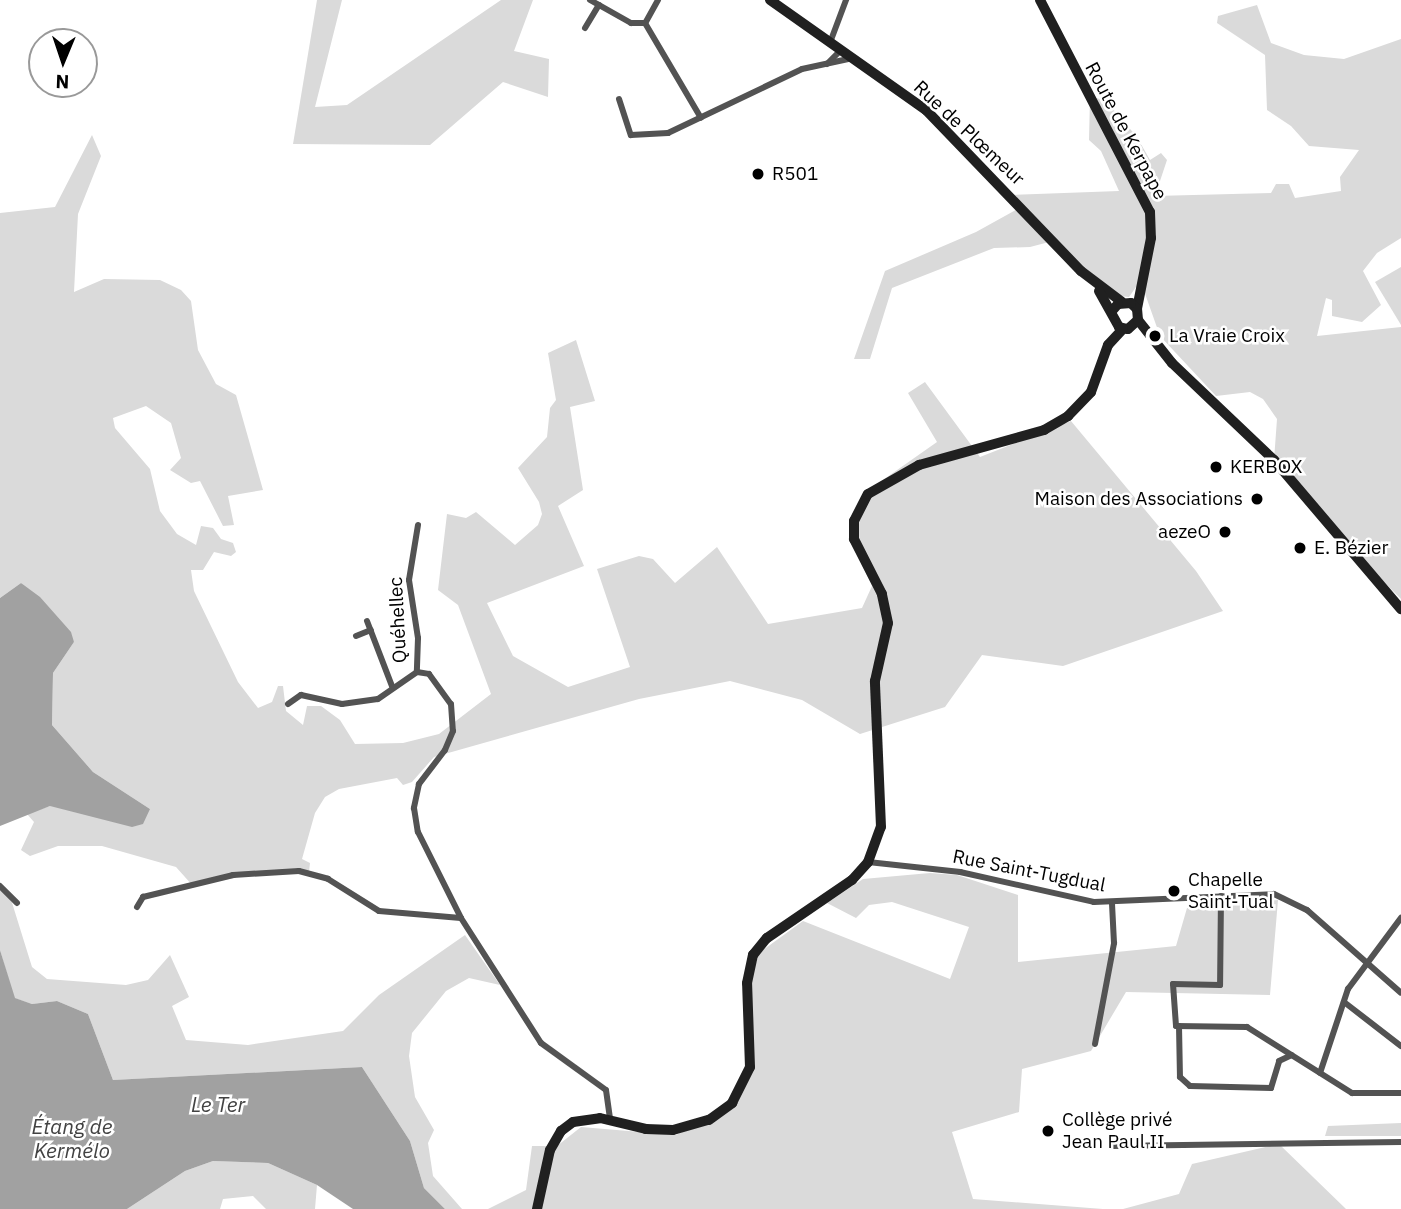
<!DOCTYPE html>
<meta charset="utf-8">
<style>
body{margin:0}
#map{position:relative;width:1401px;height:1209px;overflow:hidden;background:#fff;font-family:"IBM Plex Sans",sans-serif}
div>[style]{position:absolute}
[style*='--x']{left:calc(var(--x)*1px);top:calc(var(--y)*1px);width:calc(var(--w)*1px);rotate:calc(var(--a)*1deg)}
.green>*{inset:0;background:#dadada}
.water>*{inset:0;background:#a1a1a1}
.street>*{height:6px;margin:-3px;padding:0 3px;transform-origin:3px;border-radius:3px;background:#535353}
.secondary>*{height:10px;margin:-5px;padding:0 5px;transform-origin:5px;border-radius:5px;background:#202020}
.dots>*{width:19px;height:19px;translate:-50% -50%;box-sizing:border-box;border:4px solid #fff;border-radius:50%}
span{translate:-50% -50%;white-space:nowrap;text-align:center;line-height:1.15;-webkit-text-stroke:5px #fff;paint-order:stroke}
.street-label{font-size:19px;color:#000}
.poi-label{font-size:19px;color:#000}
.left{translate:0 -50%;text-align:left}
.right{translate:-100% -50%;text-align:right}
.water-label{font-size:21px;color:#424242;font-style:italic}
.north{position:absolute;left:28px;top:28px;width:70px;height:70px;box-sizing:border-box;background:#fff;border:2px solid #999;border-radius:50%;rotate:182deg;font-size:19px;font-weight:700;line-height:28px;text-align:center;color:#000}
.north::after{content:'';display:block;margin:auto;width:24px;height:32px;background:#000;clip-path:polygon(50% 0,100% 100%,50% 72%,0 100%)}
</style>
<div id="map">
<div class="green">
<div style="clip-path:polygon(317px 0,342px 0,315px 107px,347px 105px,501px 0,533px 0,514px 51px,549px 59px,548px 97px,503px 82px,430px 145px,293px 144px)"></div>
<div style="clip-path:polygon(1257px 5px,1271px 43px,1304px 55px,1344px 59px,1401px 39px,1401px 238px,1377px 253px,1363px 271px,1381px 305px,1362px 322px,1332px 316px,1332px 300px,1326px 298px,1317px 336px,1401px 327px,1401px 599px,1353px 551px,1274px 460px,1277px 419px,1263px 399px,1250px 392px,1216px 396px,1160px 336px,1143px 288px,1136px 287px,1129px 297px,1119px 296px,1053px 241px,1030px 247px,994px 248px,892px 288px,870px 359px,854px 359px,885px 271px,976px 232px,1021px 207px,1011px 195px,1119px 191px,1101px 151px,1089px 140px,1090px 96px,1106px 101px,1137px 137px,1150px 160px,1161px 153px,1167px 160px,1155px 196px,1271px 193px,1276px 184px,1289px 184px,1295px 198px,1341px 191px,1340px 177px,1359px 150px,1309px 146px,1291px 126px,1267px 110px,1265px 55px,1217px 23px,1218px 16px)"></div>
<div style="clip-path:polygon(92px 135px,101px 156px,78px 214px,74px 292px,104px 279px,160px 280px,181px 290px,191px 301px,198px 350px,216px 384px,236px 395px,263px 490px,228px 496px,234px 525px,223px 526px,200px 481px,191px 483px,170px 470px,181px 458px,171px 423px,146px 406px,113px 418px,115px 428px,150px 469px,160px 511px,177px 534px,196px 545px,201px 526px,213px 528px,221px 539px,233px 543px,236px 552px,231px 556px,214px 552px,203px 570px,191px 570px,194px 591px,238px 682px,258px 708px,272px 702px,278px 686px,283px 686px,286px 711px,303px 725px,307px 706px,321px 706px,340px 720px,355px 744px,403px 743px,439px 734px,491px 694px,458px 605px,438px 590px,447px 514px,466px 518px,476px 512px,515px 545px,538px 525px,542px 514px,539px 502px,518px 468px,547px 437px,550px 408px,556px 400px,548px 353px,576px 340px,595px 401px,570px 407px,583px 490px,558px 506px,584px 566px,487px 603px,513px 656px,568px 687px,630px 667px,597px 569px,639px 556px,653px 559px,675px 583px,717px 547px,768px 624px,862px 608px,872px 586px,852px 544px,851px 519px,880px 482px,937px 442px,908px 393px,925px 382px,980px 457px,1071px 421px,1196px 571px,1223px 611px,1063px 666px,982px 655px,945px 707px,860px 734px,802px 700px,730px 681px,639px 699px,434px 757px,412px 782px,403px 785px,397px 778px,339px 789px,325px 797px,315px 813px,302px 859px,310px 863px,309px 872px,259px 873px,193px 886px,176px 867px,102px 846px,58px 846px,30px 856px,21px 850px,34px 822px,27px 814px,50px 806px,150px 809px,93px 772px,52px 725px,53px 673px,74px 642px,21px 583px,0 598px,0 213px,55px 207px)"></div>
<div style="clip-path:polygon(1401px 267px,1401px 325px,1375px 282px)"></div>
<div style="clip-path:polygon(930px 873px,957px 875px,1018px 895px,1018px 962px,1176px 946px,1187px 908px,1278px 900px,1270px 995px,1126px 992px,1091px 1051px,1022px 1069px,1019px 1112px,952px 1132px,973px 1199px,1103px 1209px,488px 1209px,526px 1190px,532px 1146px,557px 1146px,581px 1127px,676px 1135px,731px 1109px,751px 1073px,752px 975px,759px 953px,803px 921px,950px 979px,969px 927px,892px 902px,869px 905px,856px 918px,827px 903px,863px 879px)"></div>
<div style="clip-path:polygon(0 887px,9px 893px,32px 967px,47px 979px,126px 985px,148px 980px,170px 955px,189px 997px,172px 1006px,186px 1040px,248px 1045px,343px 1031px,379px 995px,465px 935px,500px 985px,469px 978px,446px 991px,412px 1033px,409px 1056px,415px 1097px,434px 1130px,428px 1143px,433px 1176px,462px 1209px,445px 1209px,424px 1188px,410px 1141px,362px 1067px,113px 1080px,88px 1014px,57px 1001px,32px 1004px,14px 998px,0 950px)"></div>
<div style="clip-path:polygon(1401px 1123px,1401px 1136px,1325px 1136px,1328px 1126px)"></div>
<div style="clip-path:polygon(1279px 1144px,1346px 1209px,1123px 1209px,1179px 1194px,1192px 1164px)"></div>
<div style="clip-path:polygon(213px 1161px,268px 1163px,317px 1185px,315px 1209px,266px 1209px,253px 1196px,223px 1199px,220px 1209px,127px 1209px,185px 1171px)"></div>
</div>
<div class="water">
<div style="clip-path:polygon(21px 583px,40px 597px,71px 632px,74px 642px,53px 673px,52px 725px,93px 772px,150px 809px,143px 824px,132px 827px,50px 806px,0 826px,0 598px)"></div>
<div style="clip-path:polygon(0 950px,15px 998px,32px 1004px,57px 1001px,88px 1014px,113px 1080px,362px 1067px,410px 1141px,424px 1188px,445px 1209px,353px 1209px,317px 1185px,268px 1163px,213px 1161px,185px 1171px,127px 1209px,0 1209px)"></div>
</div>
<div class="street">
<div style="--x:590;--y:0;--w:47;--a:29.3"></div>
<div style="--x:631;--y:23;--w:14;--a:0"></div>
<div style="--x:658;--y:0;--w:26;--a:119"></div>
<div style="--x:645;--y:23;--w:110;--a:59.5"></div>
<div style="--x:585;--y:28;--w:27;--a:-59"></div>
<div style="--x:831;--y:40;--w:43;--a:-69.4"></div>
<div style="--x:827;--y:64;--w:21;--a:-45"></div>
<div style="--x:619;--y:99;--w:38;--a:72"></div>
<div style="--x:631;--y:135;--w:37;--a:-3"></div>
<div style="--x:668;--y:133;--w:148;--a:-25.5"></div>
<div style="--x:802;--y:69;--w:52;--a:-12.2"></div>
<div style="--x:418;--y:525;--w:56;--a:99.3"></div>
<div style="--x:409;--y:580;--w:59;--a:81.2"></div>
<div style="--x:418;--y:638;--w:34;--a:92"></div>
<div style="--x:417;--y:672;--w:12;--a:9"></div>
<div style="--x:429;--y:674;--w:37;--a:54"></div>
<div style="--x:451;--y:704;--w:27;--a:86"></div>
<div style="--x:453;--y:731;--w:21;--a:113"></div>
<div style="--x:445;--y:750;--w:43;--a:127.4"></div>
<div style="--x:419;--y:784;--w:25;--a:102"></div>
<div style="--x:414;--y:808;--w:24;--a:81"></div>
<div style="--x:418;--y:832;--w:96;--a:63.4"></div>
<div style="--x:461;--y:918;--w:148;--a:57.4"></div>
<div style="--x:541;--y:1043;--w:80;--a:35.9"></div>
<div style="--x:606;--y:1090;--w:30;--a:82"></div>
<div style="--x:367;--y:621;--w:70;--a:69"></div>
<div style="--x:356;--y:636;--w:16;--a:-22"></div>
<div style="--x:288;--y:704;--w:16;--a:-35"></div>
<div style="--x:301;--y:695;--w:42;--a:12.4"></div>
<div style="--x:342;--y:704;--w:36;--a:-8"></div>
<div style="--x:378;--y:699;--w:47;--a:-34.7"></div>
<div style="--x:868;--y:862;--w:93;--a:6.2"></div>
<div style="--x:960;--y:872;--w:137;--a:12.6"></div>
<div style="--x:1094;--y:902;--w:180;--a:-2.5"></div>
<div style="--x:1274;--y:894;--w:37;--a:26"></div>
<div style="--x:1307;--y:910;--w:125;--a:41.4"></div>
<div style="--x:0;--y:886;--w:24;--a:45"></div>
<div style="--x:1221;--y:896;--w:89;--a:90.6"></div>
<div style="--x:1220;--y:985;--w:47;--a:-178.8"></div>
<div style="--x:1173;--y:984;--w:42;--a:85.9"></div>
<div style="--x:1176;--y:1026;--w:71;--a:0.8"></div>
<div style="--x:1247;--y:1027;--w:124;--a:32.2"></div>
<div style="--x:1352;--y:1093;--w:49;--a:0"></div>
<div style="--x:137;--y:907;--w:12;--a:-59"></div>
<div style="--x:143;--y:897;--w:93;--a:-13.7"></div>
<div style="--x:233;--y:875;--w:66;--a:-3.5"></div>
<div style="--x:299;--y:871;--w:30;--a:15"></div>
<div style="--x:328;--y:879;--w:60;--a:32.1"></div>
<div style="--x:379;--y:911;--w:82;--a:4.9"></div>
<div style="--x:1344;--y:1002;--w:72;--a:37.7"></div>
<div style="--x:1179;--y:1026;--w:51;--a:88.9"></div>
<div style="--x:1180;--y:1077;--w:13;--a:42"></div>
<div style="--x:1190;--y:1086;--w:81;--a:1.4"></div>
<div style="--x:1271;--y:1088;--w:28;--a:-73"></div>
<div style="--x:1279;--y:1061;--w:14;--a:-25"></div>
<div style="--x:1095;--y:1044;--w:103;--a:-79.3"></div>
<div style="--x:1114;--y:943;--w:40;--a:-92.9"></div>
<div style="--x:1320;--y:1073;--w:89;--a:-71.6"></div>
<div style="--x:1348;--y:989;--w:89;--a:-53.3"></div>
<div style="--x:1112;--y:1146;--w:289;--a:-0.8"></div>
</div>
<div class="secondary">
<div style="--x:770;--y:0;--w:191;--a:35.2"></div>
<div style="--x:926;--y:110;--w:223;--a:46.1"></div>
<div style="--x:1081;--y:271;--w:51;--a:37.1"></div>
<div style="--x:1040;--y:0;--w:239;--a:62.6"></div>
<div style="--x:1150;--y:212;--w:26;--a:88"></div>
<div style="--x:1151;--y:238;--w:72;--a:101.2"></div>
<div style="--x:1099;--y:291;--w:41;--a:60.9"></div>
<div style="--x:1119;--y:327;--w:9;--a:13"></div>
<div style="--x:1128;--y:329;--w:13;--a:-42"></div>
<div style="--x:1138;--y:320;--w:11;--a:-95"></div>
<div style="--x:1137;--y:309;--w:8;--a:-135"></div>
<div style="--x:1131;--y:303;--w:13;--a:176"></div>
<div style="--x:1118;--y:304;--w:9;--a:131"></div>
<div style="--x:1138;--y:320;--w:55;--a:51.7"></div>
<div style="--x:1172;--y:363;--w:141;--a:43.6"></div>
<div style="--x:1274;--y:460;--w:196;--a:49.6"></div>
<div style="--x:537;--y:1209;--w:60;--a:-77.6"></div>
<div style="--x:550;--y:1150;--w:22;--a:-60"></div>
<div style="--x:561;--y:1131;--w:15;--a:-37"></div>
<div style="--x:573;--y:1122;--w:27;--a:-8"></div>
<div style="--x:600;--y:1118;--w:47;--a:13.4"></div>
<div style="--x:646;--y:1129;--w:27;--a:2"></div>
<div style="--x:673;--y:1130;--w:37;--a:-16"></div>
<div style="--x:709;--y:1120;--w:29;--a:-36"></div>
<div style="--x:732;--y:1103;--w:40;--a:-63.4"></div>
<div style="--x:750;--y:1067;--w:84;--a:-92"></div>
<div style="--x:747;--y:983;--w:29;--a:-78"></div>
<div style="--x:753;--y:955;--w:22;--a:-51"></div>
<div style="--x:767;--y:938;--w:103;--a:-34.3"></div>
<div style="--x:852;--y:880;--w:24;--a:-48"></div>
<div style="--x:868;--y:862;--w:37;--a:-70"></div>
<div style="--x:881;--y:827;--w:146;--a:-92.4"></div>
<div style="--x:875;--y:681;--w:59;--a:-77.4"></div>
<div style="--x:888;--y:623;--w:30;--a:-102"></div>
<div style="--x:882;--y:594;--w:62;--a:-117"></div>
<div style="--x:854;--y:539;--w:18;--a:-90"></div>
<div style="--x:854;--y:521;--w:30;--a:-63"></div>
<div style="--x:868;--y:494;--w:59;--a:-29.6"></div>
<div style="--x:919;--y:465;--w:130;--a:-15.6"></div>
<div style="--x:1044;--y:430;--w:28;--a:-30"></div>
<div style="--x:1068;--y:416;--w:33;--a:-46"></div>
<div style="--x:1091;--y:392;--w:50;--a:-70.1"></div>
<div style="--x:1108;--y:345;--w:22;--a:-47"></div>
</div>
<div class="dots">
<div style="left:758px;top:174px;background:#000"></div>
<div style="left:1155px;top:336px;background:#000"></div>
<div style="left:1216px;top:467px;background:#000"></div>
<div style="left:1257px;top:499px;background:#000"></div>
<div style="left:1225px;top:532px;background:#000"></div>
<div style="left:1300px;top:548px;background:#000"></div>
<div style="left:1174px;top:891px;background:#000"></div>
<div style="left:1048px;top:1131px;background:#000"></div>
</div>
<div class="street-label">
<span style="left:1126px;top:131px;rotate:62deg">Route de Kerpape</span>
<span style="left:969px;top:133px;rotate:43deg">Rue de Plœmeur</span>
<span style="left:398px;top:620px;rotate:-93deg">Quéhellec</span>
<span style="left:1029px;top:871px;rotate:11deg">Rue Saint-Tugdual</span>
</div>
<div class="poi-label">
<span class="left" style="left:772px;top:174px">R501</span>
<span class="left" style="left:1169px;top:336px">La Vraie Croix</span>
<span class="left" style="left:1230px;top:467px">KERBOX</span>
<span class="right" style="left:1243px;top:499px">Maison des Associations</span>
<span class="right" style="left:1211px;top:532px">aezeO</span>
<span class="left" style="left:1314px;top:548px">E. Bézier</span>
<span class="left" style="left:1188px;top:891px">Chapelle<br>Saint-Tual</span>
<span class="left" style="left:1062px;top:1131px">Collège privé<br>Jean Paul II</span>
</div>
<div class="water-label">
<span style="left:218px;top:1104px">Le Ter</span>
<span style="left:72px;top:1138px">Étang de<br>Kermélo</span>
</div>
<div class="north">N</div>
</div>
